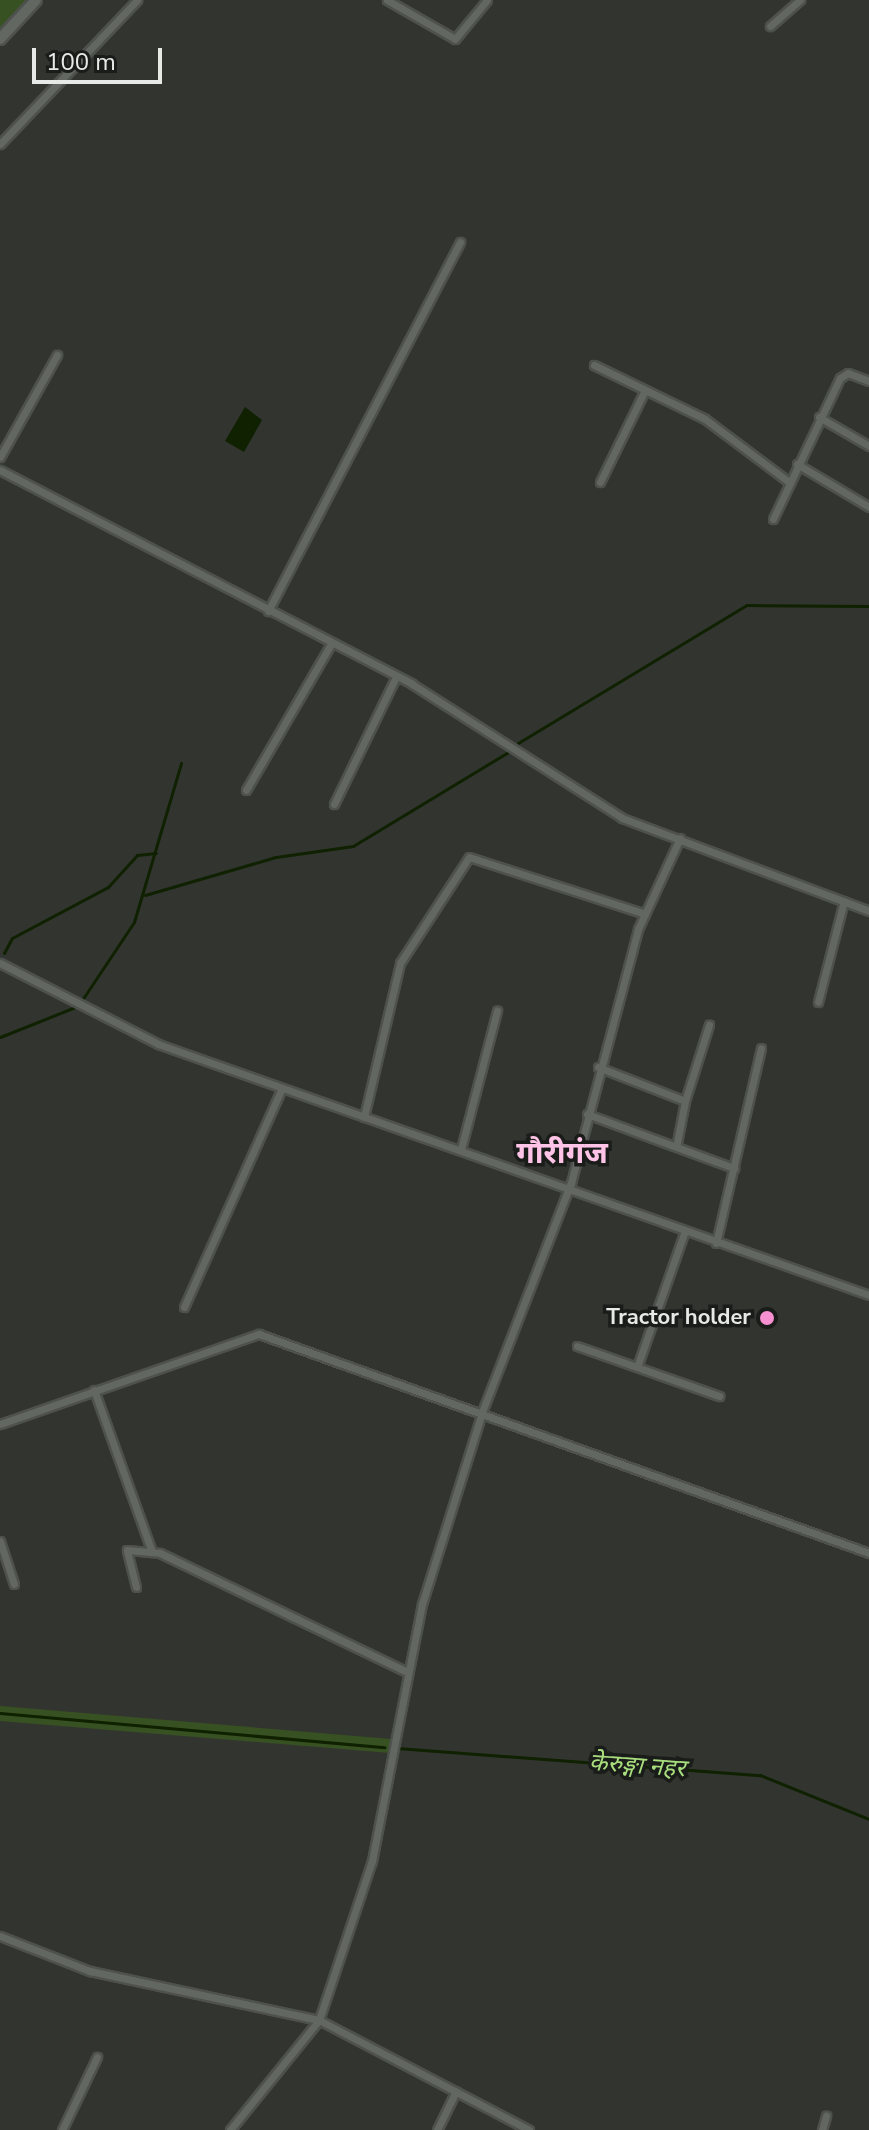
<!DOCTYPE html>
<meta charset="utf-8">
<style>
body{margin:0}
#map{position:relative;width:869px;height:2130px;overflow:hidden;background:#32352f;font-family:"Nunito Sans","Noto Sans Devanagari",sans-serif}
div>[style]{position:absolute}
[style*='--x']{left:calc(var(--x)*1px);top:calc(var(--y)*1px);width:calc(var(--w)*1px);rotate:calc(var(--a)*1deg)}
.green>*{inset:0;background:#385122}
.water>*{inset:0;background:#0f2100}
.stream>*{height:3px;margin:-1.5px;padding:0 1.5px;transform-origin:1.5px;border-radius:1.5px;background:#0f2100}
.roads{filter:drop-shadow(2px 0 #4e514d) drop-shadow(-2px 0 #4e514d) drop-shadow(0 2px #4e514d) drop-shadow(0 -2px #4e514d)}
.minor>*{height:7px;margin:-3.5px;padding:0 3.5px;transform-origin:3.5px;border-radius:3.5px;background:#636761}
.secondary>*{height:10px;margin:-5px;padding:0 5px;transform-origin:5px;border-radius:5px;background:#636761}
.dots>*{width:22px;height:22px;translate:-50% -50%;box-sizing:border-box;border:4px solid #1a1c19;border-radius:50%}
span{translate:-50% -50%;white-space:nowrap;text-align:center;line-height:1.15;-webkit-text-stroke:7px #1a1c19;paint-order:stroke}
.poi-label{font-size:22px;color:#e6e9e5;font-weight:700}
.right{translate:-100% -50%;text-align:right}
.water-label{font-size:24px;color:#a8dd7e;font-style:italic}
.district-label{font-size:30px;color:#fec3e6;font-weight:700}
.scale{position:absolute;left:32px;top:48px;width:130px;height:36px;box-sizing:border-box;border:4px solid #e6e9e5;border-top:0;padding-left:10px;font-size:24px;line-height:28px;white-space:nowrap;color:#e6e9e5;-webkit-text-stroke:6px #1a1c19;paint-order:stroke}
</style>
<div id="map">
<div class="green">
<div style="clip-path:polygon(0 0,31px 0,0 33px)"></div>
<div style="clip-path:polygon(0 1706px,391px 1739px,390px 1753px,0 1721px)"></div>
</div>
<div class="water">
<div style="clip-path:polygon(245px 407px,262px 420px,244px 452px,225px 441px)"></div>
</div>
<div class="stream">
<div style="--x:518;--y:743;--w:267;--a:-31.1"></div>
<div style="--x:747;--y:605;--w:122;--a:0.5"></div>
<div style="--x:145;--y:895;--w:136;--a:-16.2"></div>
<div style="--x:276;--y:857;--w:78;--a:-8.1"></div>
<div style="--x:353;--y:846;--w:184;--a:-31.2"></div>
<div style="--x:4;--y:953;--w:17;--a:-62"></div>
<div style="--x:12;--y:938;--w:109;--a:-28"></div>
<div style="--x:108;--y:887;--w:43;--a:-47.8"></div>
<div style="--x:137;--y:855;--w:19;--a:-6"></div>
<div style="--x:0;--y:1037;--w:84;--a:-21.7"></div>
<div style="--x:78;--y:1006;--w:101;--a:-56.3"></div>
<div style="--x:134;--y:922;--w:166;--a:-73.5"></div>
<div style="--x:0;--y:1713;--w:386;--a:5.1"></div>
<div style="--x:397;--y:1748;--w:364;--a:4.3"></div>
<div style="--x:760;--y:1775;--w:118;--a:22"></div>
</div>
<div class="roads">
<div class="minor">
<div style="--x:387;--y:0;--w:78;--a:29.8"></div>
<div style="--x:455;--y:39;--w:50;--a:-50.6"></div>
<div style="--x:770;--y:26;--w:40;--a:-41"></div>
<div style="--x:0;--y:144;--w:199;--a:-46.4"></div>
<div style="--x:594;--y:365;--w:123;--a:25.9"></div>
<div style="--x:705;--y:419;--w:105;--a:36.9"></div>
<div style="--x:819;--y:417;--w:58;--a:30.1"></div>
<div style="--x:0;--y:457;--w:117;--a:-60.8"></div>
<div style="--x:797;--y:464;--w:84;--a:30.8"></div>
<div style="--x:0;--y:470;--w:464;--a:27.4"></div>
<div style="--x:412;--y:684;--w:249;--a:32.5"></div>
<div style="--x:622;--y:818;--w:264;--a:20.6"></div>
<div style="--x:600;--y:482;--w:102;--a:-63.9"></div>
<div style="--x:773;--y:519;--w:156;--a:-64.6"></div>
<div style="--x:840;--y:378;--w:9;--a:-32"></div>
<div style="--x:848;--y:373;--w:22;--a:21"></div>
<div style="--x:268;--y:611;--w:416;--a:-62.5"></div>
<div style="--x:246;--y:790;--w:169;--a:-59.8"></div>
<div style="--x:334;--y:804;--w:141;--a:-64"></div>
<div style="--x:0;--y:963;--w:178;--a:27.1"></div>
<div style="--x:158;--y:1044;--w:754;--a:19.44"></div>
<div style="--x:818;--y:1002;--w:104;--a:-75.6"></div>
<div style="--x:598;--y:1067;--w:93;--a:21.3"></div>
<div style="--x:685;--y:1101;--w:43;--a:100.8"></div>
<div style="--x:685;--y:1101;--w:80;--a:-72.5"></div>
<div style="--x:587;--y:1114;--w:157;--a:20.2"></div>
<div style="--x:364;--y:1117;--w:158;--a:-76.8"></div>
<div style="--x:400;--y:963;--w:126;--a:-56.9"></div>
<div style="--x:469;--y:857;--w:185;--a:17.9"></div>
<div style="--x:461;--y:1149;--w:143;--a:-75.4"></div>
<div style="--x:716;--y:1243;--w:200;--a:-77"></div>
<div style="--x:184;--y:1307;--w:240;--a:-65.9"></div>
<div style="--x:577;--y:1346;--w:151;--a:19.4"></div>
<div style="--x:637;--y:1367;--w:144;--a:-70.6"></div>
<div style="--x:94;--y:1390;--w:172;--a:70.3"></div>
<div style="--x:0;--y:1424;--w:274;--a:-19.2"></div>
<div style="--x:259;--y:1334;--w:648;--a:19.75"></div>
<div style="--x:0;--y:1541;--w:45;--a:72"></div>
<div style="--x:136;--y:1587;--w:38;--a:-104"></div>
<div style="--x:127;--y:1550;--w:33;--a:5"></div>
<div style="--x:160;--y:1553;--w:272;--a:25.7"></div>
<div style="--x:0;--y:1936;--w:97;--a:21.3"></div>
<div style="--x:90;--y:1971;--w:234;--a:12.1"></div>
<div style="--x:319;--y:2020;--w:237;--a:27.6"></div>
<div style="--x:62;--y:2130;--w:81;--a:-64.4"></div>
<div style="--x:230;--y:2130;--w:141;--a:-51"></div>
<div style="--x:319;--y:2020;--w:168;--a:-71.6"></div>
<div style="--x:372;--y:1861;--w:262;--a:-79"></div>
<div style="--x:422;--y:1604;--w:201;--a:-72.6"></div>
<div style="--x:482;--y:1412;--w:246;--a:-68.8"></div>
<div style="--x:571;--y:1183;--w:263;--a:-75.2"></div>
<div style="--x:638;--y:929;--w:100;--a:-65.2"></div>
<div style="--x:437;--y:2130;--w:43;--a:-64"></div>
<div style="--x:822;--y:2130;--w:15;--a:-74"></div>
</div>
<div class="secondary">
<div style="--x:0;--y:39;--w:53;--a:-47.3"></div>
</div>
</div>
<div class="dots">
<div style="left:767px;top:1318px;background:#f690d1"></div>
</div>
<div class="poi-label">
<span class="right" style="left:751px;top:1318px">Tractor holder</span>
</div>
<div class="water-label">
<span style="left:637px;top:1766px;rotate:4deg">केेरुङ्गा नहर</span>
</div>
<div class="district-label">
<span style="left:562px;top:1154px">गौरीगंज</span>
</div>
<div class="scale">100 m</div>
</div>
